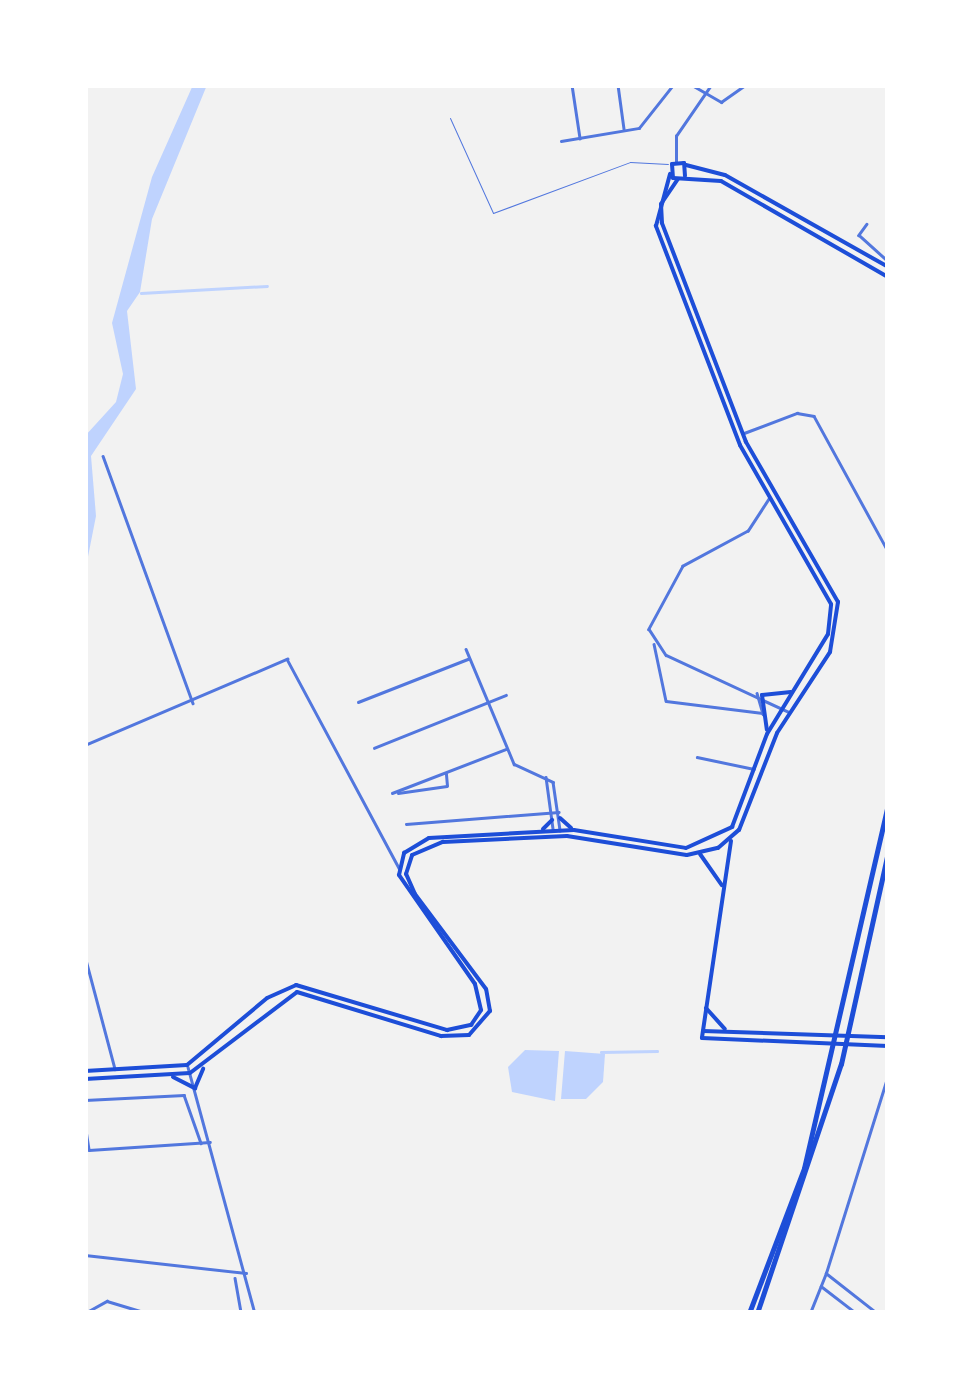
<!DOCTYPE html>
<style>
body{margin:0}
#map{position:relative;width:973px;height:1398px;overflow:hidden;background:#f2f2f2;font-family:"Source Serif 4",serif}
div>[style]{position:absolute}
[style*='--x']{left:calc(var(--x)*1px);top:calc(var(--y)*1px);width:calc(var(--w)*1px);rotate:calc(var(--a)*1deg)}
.water>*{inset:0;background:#bfd3fe}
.stream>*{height:2.5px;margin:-1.25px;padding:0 1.25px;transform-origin:1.25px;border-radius:1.25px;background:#bfd3fe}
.service>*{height:1px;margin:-0.5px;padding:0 0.5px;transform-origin:0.5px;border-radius:0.5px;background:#5277de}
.minor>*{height:2.5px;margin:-1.25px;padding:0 1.25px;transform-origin:1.25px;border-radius:1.25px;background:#5277de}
.primary>*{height:4px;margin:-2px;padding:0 2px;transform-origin:2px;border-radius:2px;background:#1d4ed8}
.motorway>*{height:5px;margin:-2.5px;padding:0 2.5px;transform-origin:2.5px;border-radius:2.5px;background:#1d4ed8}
span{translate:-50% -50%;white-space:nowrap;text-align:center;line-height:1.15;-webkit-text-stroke:8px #fff;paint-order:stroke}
.frame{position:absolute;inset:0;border:88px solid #fff;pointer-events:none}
</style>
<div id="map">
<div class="water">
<div style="clip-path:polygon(193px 85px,207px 85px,152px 219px,140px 292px,127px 311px,136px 389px,91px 456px,96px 516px,85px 572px,85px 436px,116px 402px,123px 374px,112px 323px,152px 177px)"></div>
<div style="clip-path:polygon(525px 1050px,559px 1051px,555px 1101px,512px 1092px,508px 1067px)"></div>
<div style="clip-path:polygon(565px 1051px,605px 1054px,603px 1082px,586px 1099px,561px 1099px)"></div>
</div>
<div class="stream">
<div style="--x:141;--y:293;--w:126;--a:-3.2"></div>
<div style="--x:601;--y:1052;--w:56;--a:-1"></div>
</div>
<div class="service">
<div style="--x:450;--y:118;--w:104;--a:65.6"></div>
<div style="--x:493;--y:213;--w:146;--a:-20.4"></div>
<div style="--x:630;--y:162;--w:38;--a:3"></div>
</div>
<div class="minor">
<div style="--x:572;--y:85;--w:54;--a:81.4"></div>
<div style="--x:618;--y:85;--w:44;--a:82.2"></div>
<div style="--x:692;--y:85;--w:34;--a:30"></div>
<div style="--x:721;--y:102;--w:29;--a:-35"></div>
<div style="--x:561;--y:141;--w:79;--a:-9.5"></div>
<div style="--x:639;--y:128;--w:55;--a:-51.7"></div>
<div style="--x:676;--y:161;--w:25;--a:-90"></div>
<div style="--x:676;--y:136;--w:62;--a:-55.5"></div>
<div style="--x:867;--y:224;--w:14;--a:126"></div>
<div style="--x:859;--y:235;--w:39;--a:42"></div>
<div style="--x:744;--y:433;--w:57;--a:-20.7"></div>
<div style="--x:797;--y:413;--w:17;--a:10"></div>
<div style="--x:814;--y:416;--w:154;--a:61.3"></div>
<div style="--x:103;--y:456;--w:263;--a:70"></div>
<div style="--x:769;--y:499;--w:38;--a:123"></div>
<div style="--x:748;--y:531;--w:74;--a:151.7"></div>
<div style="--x:683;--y:566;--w:72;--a:118.4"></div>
<div style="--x:649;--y:629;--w:31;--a:57"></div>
<div style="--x:666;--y:655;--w:136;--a:24.9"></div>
<div style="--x:654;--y:644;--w:58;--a:78.1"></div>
<div style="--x:666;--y:701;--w:97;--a:7.1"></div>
<div style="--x:466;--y:649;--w:125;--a:67.3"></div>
<div style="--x:514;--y:764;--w:43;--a:24.8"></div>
<div style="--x:553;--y:782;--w:49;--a:81.7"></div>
<div style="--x:757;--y:693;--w:22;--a:74"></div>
<div style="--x:358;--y:702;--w:118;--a:-21.4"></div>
<div style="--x:85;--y:745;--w:220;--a:-23.1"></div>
<div style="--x:287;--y:659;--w:237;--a:61.8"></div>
<div style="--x:374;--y:748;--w:142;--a:-21.9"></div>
<div style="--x:697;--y:757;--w:58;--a:11.9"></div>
<div style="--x:546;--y:777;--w:52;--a:82.3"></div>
<div style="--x:392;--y:793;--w:122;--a:-21.1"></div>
<div style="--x:398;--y:793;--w:49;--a:-8.1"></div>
<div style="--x:447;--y:786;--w:12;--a:-95"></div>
<div style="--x:406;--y:824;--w:153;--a:-4.5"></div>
<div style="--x:85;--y:956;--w:117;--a:75.1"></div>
<div style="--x:188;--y:1067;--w:255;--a:74.8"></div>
<div style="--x:85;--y:1100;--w:99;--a:-2.9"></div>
<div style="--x:184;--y:1095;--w:51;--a:70.5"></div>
<div style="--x:85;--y:1124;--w:26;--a:81"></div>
<div style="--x:89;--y:1150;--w:121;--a:-3.8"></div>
<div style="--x:85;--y:1255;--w:162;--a:6.4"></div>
<div style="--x:826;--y:1273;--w:207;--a:-72.6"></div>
<div style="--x:235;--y:1278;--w:36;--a:80"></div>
<div style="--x:821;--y:1286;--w:44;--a:37.6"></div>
<div style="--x:85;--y:1313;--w:25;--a:-29"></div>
<div style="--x:107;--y:1301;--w:42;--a:16.7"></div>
<div style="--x:810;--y:1313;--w:43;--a:-68.2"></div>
<div style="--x:826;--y:1273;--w:65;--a:38.1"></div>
</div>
<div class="primary">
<div style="--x:686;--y:165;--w:40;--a:14.4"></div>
<div style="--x:725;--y:175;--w:187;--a:29.4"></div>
<div style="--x:685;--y:176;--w:13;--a:-94"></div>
<div style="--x:684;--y:163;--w:12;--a:175"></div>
<div style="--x:672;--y:164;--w:14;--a:86"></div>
<div style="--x:673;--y:178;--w:48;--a:3.6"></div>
<div style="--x:721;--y:181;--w:193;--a:29.9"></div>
<div style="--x:762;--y:695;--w:35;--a:82"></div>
<div style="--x:762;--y:695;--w:29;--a:-6"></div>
<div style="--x:560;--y:818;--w:15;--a:42"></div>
<div style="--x:543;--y:829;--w:13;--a:-45"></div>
<div style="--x:731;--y:841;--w:199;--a:98.4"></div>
<div style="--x:702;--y:1038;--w:186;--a:2.5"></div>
<div style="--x:700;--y:854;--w:38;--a:55"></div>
<div style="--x:706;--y:1008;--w:28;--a:48"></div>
<div style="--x:703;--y:1031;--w:185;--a:1.9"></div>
<div style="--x:85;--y:1071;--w:102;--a:-3.4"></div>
<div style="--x:187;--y:1065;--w:104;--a:-39.9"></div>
<div style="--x:267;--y:998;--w:32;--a:-24"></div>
<div style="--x:296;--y:985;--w:158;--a:16.6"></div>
<div style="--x:447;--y:1030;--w:25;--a:-12"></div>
<div style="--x:471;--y:1025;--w:18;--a:-56"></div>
<div style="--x:481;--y:1010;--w:27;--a:-103"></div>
<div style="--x:475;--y:984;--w:133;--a:-124.9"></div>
<div style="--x:399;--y:875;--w:23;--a:-77"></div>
<div style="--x:404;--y:853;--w:29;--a:-31"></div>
<div style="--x:429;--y:838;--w:145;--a:-3.2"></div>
<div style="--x:574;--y:830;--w:113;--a:9.1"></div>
<div style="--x:686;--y:848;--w:51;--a:-24.5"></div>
<div style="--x:732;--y:827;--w:99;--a:-69.4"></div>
<div style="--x:767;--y:734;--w:117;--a:-58.6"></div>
<div style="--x:828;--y:634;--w:30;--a:-84"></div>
<div style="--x:831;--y:604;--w:183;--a:-119.8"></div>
<div style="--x:740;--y:445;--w:235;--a:-111"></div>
<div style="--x:656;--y:226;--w:54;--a:-74.9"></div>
<div style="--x:173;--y:1077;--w:25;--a:27"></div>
<div style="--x:195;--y:1088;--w:21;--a:-67"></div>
<div style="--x:85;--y:1079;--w:105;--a:-3.3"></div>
<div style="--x:190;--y:1073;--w:134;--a:-37.1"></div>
<div style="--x:297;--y:992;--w:151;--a:17"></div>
<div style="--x:441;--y:1036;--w:28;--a:-2"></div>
<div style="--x:469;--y:1035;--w:32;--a:-49"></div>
<div style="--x:490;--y:1011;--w:22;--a:-100"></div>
<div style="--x:486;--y:989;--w:119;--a:-126.8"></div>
<div style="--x:415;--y:894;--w:22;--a:-114"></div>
<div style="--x:406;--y:874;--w:20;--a:-72"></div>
<div style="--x:412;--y:855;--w:34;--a:-23"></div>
<div style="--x:443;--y:842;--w:124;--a:-2.8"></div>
<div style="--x:567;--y:836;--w:121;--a:9"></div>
<div style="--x:687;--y:855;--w:32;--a:-13"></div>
<div style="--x:718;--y:848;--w:28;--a:-41"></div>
<div style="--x:739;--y:830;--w:104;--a:-68.6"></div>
<div style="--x:777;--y:733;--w:97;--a:-56.8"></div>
<div style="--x:830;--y:652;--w:51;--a:-80.9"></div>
<div style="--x:838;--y:602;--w:185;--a:-119.9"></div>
<div style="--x:746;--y:442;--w:235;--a:-111"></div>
<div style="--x:662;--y:223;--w:19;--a:-93"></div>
<div style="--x:661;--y:204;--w:30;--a:-56"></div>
</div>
<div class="motorway">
<div style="--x:749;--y:1313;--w:155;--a:-69.2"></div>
<div style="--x:804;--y:1168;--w:374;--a:-77"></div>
<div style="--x:757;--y:1313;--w:263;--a:-71.4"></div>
<div style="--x:841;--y:1064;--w:217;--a:-77.5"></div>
</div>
<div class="frame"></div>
</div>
